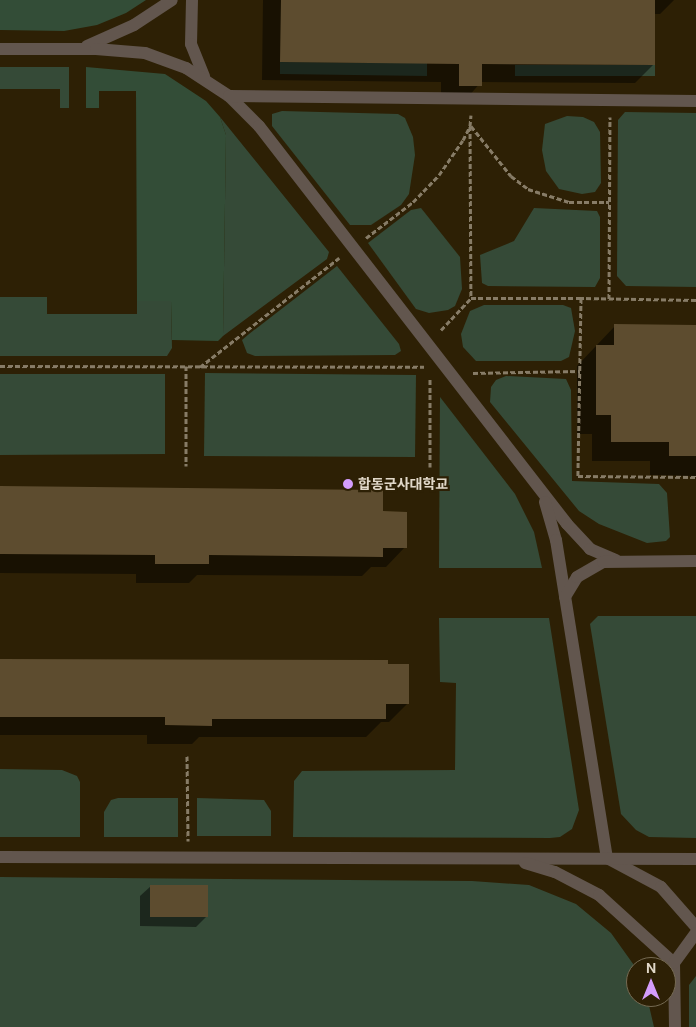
<!DOCTYPE html>
<meta charset="utf-8">
<style>
body{margin:0}
#map{position:relative;width:696px;height:1027px;overflow:hidden;background:#2d2005;font-family:"DM Sans","Noto Sans KR",sans-serif}
div>[style]{position:absolute}
[style*='--x']{left:calc(var(--x)*1px);top:calc(var(--y)*1px);width:calc(var(--w)*1px);rotate:calc(var(--a)*1deg)}
.green>*{inset:0;background:#354a37}
.forest>*{inset:0;background:#334d37}
.shadow>*{inset:0;background:#0007}
.building>*{inset:0;background:#5d4c2f}
.path>*{height:3px;margin-top:-1.5px;transform-origin:0;background:repeating-linear-gradient(90deg,#877c67 0 5px,transparent 0 7.5px)}
.street>*{height:12px;margin:-6px;padding:0 6px;transform-origin:6px;border-radius:6px;background:#62564e}
.dots>*{width:14px;height:14px;translate:-50% -50%;box-sizing:border-box;border:2px solid #2d2005;border-radius:50%}
span{translate:-50% -50%;white-space:nowrap;text-align:center;line-height:1.15;-webkit-text-stroke:4.5px #2d2005;paint-order:stroke}
.poi-label{font-size:14px;color:#e1d8c9;font-weight:700}
.left{translate:0 -50%;text-align:left}
.north{position:absolute;left:626px;top:957px;width:50px;height:50px;box-sizing:border-box;background:#2d2005;border:1px solid #756a53;border-radius:50%;rotate:0deg;font-size:14px;font-weight:700;line-height:20px;text-align:center;color:#e1d8c9}
.north::after{content:'';display:block;margin:auto;width:18px;height:22px;background:#d39cfc;clip-path:polygon(50% 0,100% 100%,50% 72%,0 100%)}
</style>
<div id="map">
<div class="green">
<div style="clip-path:polygon(280px 62px,427px 63px,427px 76px,280px 74px)"></div>
<div style="clip-path:polygon(515px 65px,655px 65px,655px 76px,515px 76px)"></div>
<div style="clip-path:polygon(0 67px,69px 67px,69px 108px,60px 108px,60px 89px,0 89px)"></div>
<div style="clip-path:polygon(282px 111px,398px 114px,405px 118px,413px 137px,415px 155px,409px 194px,401px 205px,371px 225px,350px 225px,272px 126px,272px 114px)"></div>
<div style="clip-path:polygon(625px 112px,696px 113px,696px 287px,626px 286px,617px 276px,618px 120px)"></div>
<div style="clip-path:polygon(567px 116px,583px 117px,594px 122px,600px 132px,601px 183px,595px 192px,582px 194px,559px 189px,546px 171px,542px 150px,545px 124px)"></div>
<div style="clip-path:polygon(220px 117px,329px 252px,327px 259px,223px 336px,226px 135px)"></div>
<div style="clip-path:polygon(421px 208px,460px 257px,462px 289px,455px 306px,448px 310px,429px 313px,416px 309px,368px 243px,411px 210px)"></div>
<div style="clip-path:polygon(534px 208px,597px 211px,600px 217px,600px 278px,595px 287px,488px 286px,482px 283px,480px 255px,514px 241px)"></div>
<div style="clip-path:polygon(337px 266px,399px 344px,401px 351px,395px 355px,255px 356px,247px 353px,242px 340px,249px 334px)"></div>
<div style="clip-path:polygon(0 297px,47px 297px,47px 314px,137px 314px,137px 301px,171px 301px,172px 348px,167px 356px,0 356px)"></div>
<div style="clip-path:polygon(484px 305px,563px 305px,571px 308px,575px 331px,569px 357px,561px 361px,476px 361px,463px 347px,461px 334px,470px 311px)"></div>
<div style="clip-path:polygon(205px 373px,416px 375px,415px 457px,204px 456px)"></div>
<div style="clip-path:polygon(0 374px,165px 374px,165px 454px,0 455px)"></div>
<div style="clip-path:polygon(506px 376px,566px 379px,571px 390px,572px 481px,659px 484px,667px 493px,670px 537px,666px 541px,647px 543px,599px 524px,579px 511px,490px 402px,491px 387px,496px 380px)"></div>
<div style="clip-path:polygon(440px 397px,515px 494px,534px 532px,542px 568px,439px 568px)"></div>
<div style="clip-path:polygon(598px 616px,696px 616px,696px 838px,649px 837px,636px 830px,621px 814px,590px 624px)"></div>
<div style="clip-path:polygon(439px 618px,549px 618px,579px 810px,572px 829px,560px 837px,550px 838px,293px 837px,294px 781px,302px 771px,455px 770px,456px 683px,440px 682px)"></div>
<div style="clip-path:polygon(0 769px,62px 770px,77px 776px,80px 782px,80px 837px,0 837px)"></div>
<div style="clip-path:polygon(118px 798px,178px 798px,178px 837px,104px 837px,104px 812px,111px 800px)"></div>
<div style="clip-path:polygon(197px 798px,264px 800px,271px 811px,271px 836px,197px 836px)"></div>
<div style="clip-path:polygon(0 877px,472px 881px,529px 885px,576px 904px,611px 933px,636px 968px,636px 997px,647px 997px,654px 1027px,0 1027px)"></div>
<div style="clip-path:polygon(696px 976px,696px 1027px,689px 1027px,689px 985px)"></div>
</div>
<div class="forest">
<div style="clip-path:polygon(0 0,146px 0,126px 13px,97px 25px,64px 31px,0 30px)"></div>
<div style="clip-path:polygon(86px 67px,165px 74px,206px 101px,220px 117px,226px 135px,223px 336px,218px 341px,172px 340px,171px 301px,137px 301px,136px 91px,99px 91px,99px 108px,86px 108px)"></div>
</div>
<div class="shadow">
<div style="clip-path:polygon(263px 0,674px 0,660px 14px,654px 14px,654px 64px,635px 83px,481px 82px,462px 104px,441px 104px,441px 82px,262px 80px)"></div>
<div style="clip-path:polygon(615px 326px,696px 326px,696px 476px,650px 475px,650px 461px,592px 461px,592px 434px,577px 434px,577px 366px)"></div>
<div style="clip-path:polygon(0 488px,382px 512px,405px 547px,386px 567px,371px 567px,362px 576px,197px 575px,189px 583px,136px 583px,136px 574px,0 573px)"></div>
<div style="clip-path:polygon(0 660px,386px 665px,408px 703px,389px 722px,381px 722px,366px 737px,199px 737px,192px 744px,147px 744px,147px 735px,0 735px)"></div>
<div style="clip-path:polygon(151px 886px,207px 916px,196px 927px,140px 926px,140px 896px)"></div>
</div>
<div class="building">
<div style="clip-path:polygon(281px 0,655px 0,655px 65px,482px 64px,482px 86px,459px 86px,459px 64px,280px 62px)"></div>
<div style="clip-path:polygon(614px 324px,696px 325px,696px 456px,669px 456px,669px 442px,611px 442px,611px 415px,596px 415px,596px 345px,614px 345px)"></div>
<div style="clip-path:polygon(0 486px,383px 490px,383px 511px,407px 512px,407px 548px,383px 548px,383px 557px,209px 555px,209px 564px,155px 564px,155px 555px,0 554px)"></div>
<div style="clip-path:polygon(0 659px,388px 660px,388px 664px,409px 664px,409px 704px,386px 704px,386px 719px,212px 719px,212px 726px,165px 725px,165px 717px,0 717px)"></div>
<div style="clip-path:polygon(150px 885px,208px 885px,208px 917px,150px 917px)"></div>
</div>
<div class="path">
<div style="--x:470;--y:126;--w:172;--a:89.7"></div>
<div style="--x:471;--y:298;--w:110;--a:0"></div>
<div style="--x:471;--y:126;--w:64;--a:51.3"></div>
<div style="--x:511;--y:176;--w:21;--a:37"></div>
<div style="--x:528;--y:189;--w:43;--a:17.6"></div>
<div style="--x:569;--y:202;--w:40;--a:0"></div>
<div style="--x:366;--y:238;--w:59;--a:-37.5"></div>
<div style="--x:413;--y:202;--w:37;--a:-46"></div>
<div style="--x:439;--y:175;--w:42;--a:-55.6"></div>
<div style="--x:463;--y:140;--w:16;--a:-63"></div>
<div style="--x:470;--y:126;--w:11;--a:-85"></div>
<div style="--x:609;--y:299;--w:182;--a:-89.7"></div>
<div style="--x:696;--y:300;--w:115;--a:-179"></div>
<div style="--x:581;--y:298;--w:178;--a:91"></div>
<div style="--x:578;--y:476;--w:118;--a:0.5"></div>
<div style="--x:441;--y:330;--w:44;--a:-46.8"></div>
<div style="--x:0;--y:366;--w:424;--a:0.1"></div>
<div style="--x:186;--y:366;--w:100;--a:90"></div>
<div style="--x:200;--y:367;--w:177;--a:-38.1"></div>
<div style="--x:473;--y:373;--w:107;--a:-1.1"></div>
<div style="--x:430;--y:467;--w:89;--a:-90"></div>
<div style="--x:187;--y:756;--w:85;--a:89.3"></div>
</div>
<div class="street">
<div style="--x:192;--y:0;--w:44;--a:91.3"></div>
<div style="--x:191;--y:44;--w:35;--a:68"></div>
<div style="--x:87;--y:46;--w:51;--a:-24.1"></div>
<div style="--x:134;--y:25;--w:45;--a:-33.3"></div>
<div style="--x:0;--y:49;--w:96;--a:0"></div>
<div style="--x:96;--y:49;--w:49;--a:4.7"></div>
<div style="--x:145;--y:53;--w:44;--a:20.1"></div>
<div style="--x:186;--y:68;--w:51;--a:33.1"></div>
<div style="--x:229;--y:96;--w:42;--a:45"></div>
<div style="--x:259;--y:126;--w:503;--a:52.26"></div>
<div style="--x:567;--y:524;--w:34;--a:47"></div>
<div style="--x:590;--y:549;--w:28;--a:23"></div>
<div style="--x:229;--y:96;--w:467;--a:0.6"></div>
<div style="--x:545;--y:502;--w:40;--a:74"></div>
<div style="--x:556;--y:540;--w:322;--a:80.9"></div>
<div style="--x:607;--y:858;--w:61;--a:28.2"></div>
<div style="--x:661;--y:887;--w:53;--a:48.8"></div>
<div style="--x:565;--y:597;--w:23;--a:-59"></div>
<div style="--x:577;--y:577;--w:30;--a:-30"></div>
<div style="--x:603;--y:562;--w:93;--a:-0.6"></div>
<div style="--x:0;--y:857;--w:696;--a:0.16"></div>
<div style="--x:525;--y:863;--w:31;--a:17"></div>
<div style="--x:555;--y:872;--w:50;--a:27.6"></div>
<div style="--x:599;--y:895;--w:101;--a:42.2"></div>
<div style="--x:675;--y:1027;--w:64;--a:-90.9"></div>
<div style="--x:674;--y:963;--w:37;--a:-54"></div>
</div>
<div class="dots">
<div style="left:348px;top:484px;background:#d39cfc"></div>
</div>
<div class="poi-label">
<span class="left" style="left:358px;top:484px">합동군사대학교</span>
</div>
<div class="north">N</div>
</div>
